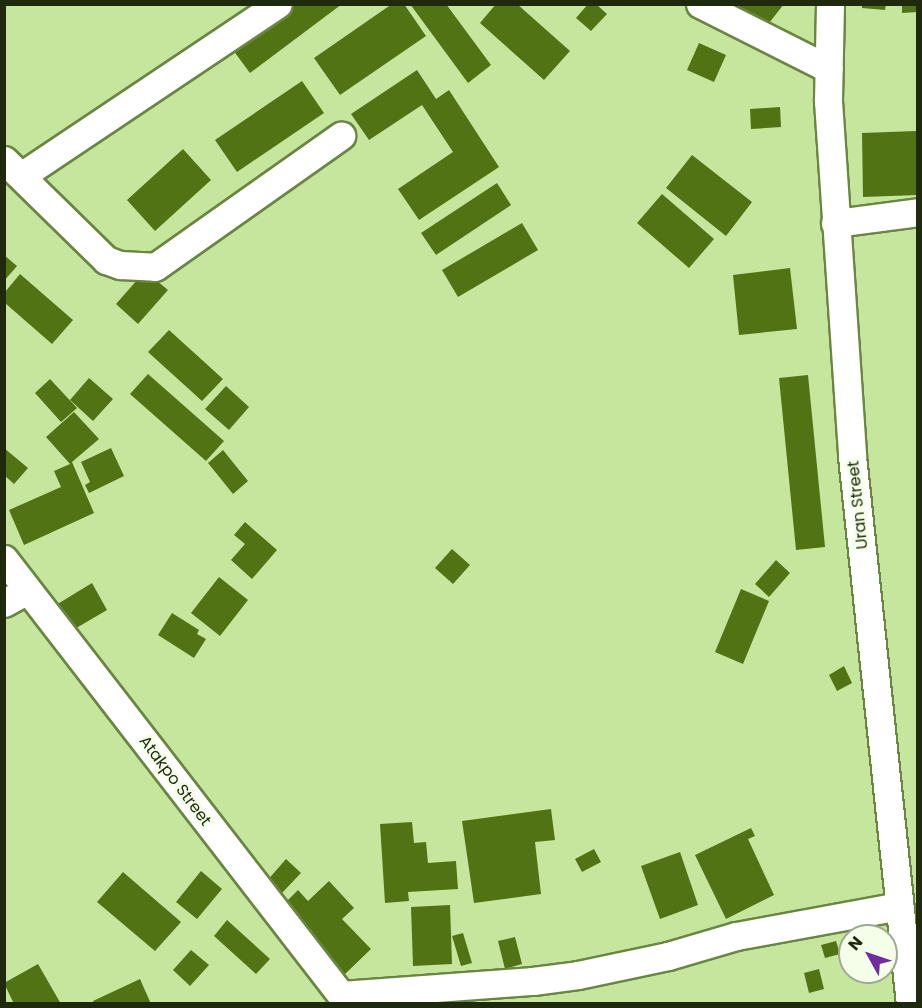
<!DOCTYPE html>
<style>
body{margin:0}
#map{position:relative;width:922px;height:1008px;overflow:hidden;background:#c6e69e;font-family:Poppins,sans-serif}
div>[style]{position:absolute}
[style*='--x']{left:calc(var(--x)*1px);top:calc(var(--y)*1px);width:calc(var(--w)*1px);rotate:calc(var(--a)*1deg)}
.building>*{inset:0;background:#517313}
.roads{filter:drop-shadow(2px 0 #698642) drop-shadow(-2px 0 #698642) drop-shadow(0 2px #698642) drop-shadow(0 -2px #698642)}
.minor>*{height:27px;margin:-13.5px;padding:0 13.5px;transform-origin:13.5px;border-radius:13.5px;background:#fff}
span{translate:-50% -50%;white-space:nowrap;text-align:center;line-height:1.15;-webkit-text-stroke:6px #f4fee9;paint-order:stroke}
.street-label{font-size:16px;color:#1e290d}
.frame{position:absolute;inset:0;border:6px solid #1e290d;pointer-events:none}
.north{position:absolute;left:838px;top:924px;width:60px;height:60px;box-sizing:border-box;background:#f4fee9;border:2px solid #9ea991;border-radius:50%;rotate:310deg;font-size:16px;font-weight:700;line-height:24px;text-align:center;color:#1e290d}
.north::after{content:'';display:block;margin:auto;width:21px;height:27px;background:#712ca0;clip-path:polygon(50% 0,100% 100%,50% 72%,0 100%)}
</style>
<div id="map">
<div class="building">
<div style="clip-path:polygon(286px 4px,342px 4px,250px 73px,230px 46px)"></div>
<div style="clip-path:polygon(392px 4px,404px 4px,426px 36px,340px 95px,314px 58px)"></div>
<div style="clip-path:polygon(410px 4px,446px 4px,491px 65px,468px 83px)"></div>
<div style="clip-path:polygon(496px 4px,517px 4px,570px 51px,544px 80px,480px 23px)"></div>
<div style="clip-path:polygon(588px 4px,596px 4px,607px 14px,591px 31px,576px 18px)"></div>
<div style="clip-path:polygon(733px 4px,784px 4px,762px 32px,731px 8px)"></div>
<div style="clip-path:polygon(862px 4px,886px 4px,885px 10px,862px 8px)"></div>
<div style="clip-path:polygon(902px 4px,918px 4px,918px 12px,902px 13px)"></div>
<div style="clip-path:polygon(699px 43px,726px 55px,714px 82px,687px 70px)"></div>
<div style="clip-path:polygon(417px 70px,436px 99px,449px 90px,499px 167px,419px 220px,398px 189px,453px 152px,422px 105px,369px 140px,351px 114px)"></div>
<div style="clip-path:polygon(302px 81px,324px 113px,237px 172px,215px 140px)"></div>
<div style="clip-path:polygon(780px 107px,781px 127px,751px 129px,750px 109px)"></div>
<div style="clip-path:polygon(916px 131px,918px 195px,863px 197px,862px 133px)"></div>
<div style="clip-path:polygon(183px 149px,211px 180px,155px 231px,127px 200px)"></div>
<div style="clip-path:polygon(692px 155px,752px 202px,726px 236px,666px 188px)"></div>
<div style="clip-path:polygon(497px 183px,511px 205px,436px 255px,421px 233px)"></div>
<div style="clip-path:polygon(662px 194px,714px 239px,689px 268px,637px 223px)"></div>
<div style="clip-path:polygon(522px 223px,538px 250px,458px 297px,442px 270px)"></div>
<div style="clip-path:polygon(4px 255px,17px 266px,4px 281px)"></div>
<div style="clip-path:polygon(790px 268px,797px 329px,739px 335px,733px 275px)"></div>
<div style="clip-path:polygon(145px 271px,168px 290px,138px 324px,116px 304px)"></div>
<div style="clip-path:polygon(20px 274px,73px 320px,52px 344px,5px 303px,5px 292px)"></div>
<div style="clip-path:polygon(169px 330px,223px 379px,202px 401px,148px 352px)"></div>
<div style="clip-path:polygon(148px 374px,224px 441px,206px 461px,130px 394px)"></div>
<div style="clip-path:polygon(808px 375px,825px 547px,796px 550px,779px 378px)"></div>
<div style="clip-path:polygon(89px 378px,113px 399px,93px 421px,70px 400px)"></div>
<div style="clip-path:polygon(50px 379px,77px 408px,61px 422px,35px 393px)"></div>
<div style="clip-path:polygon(226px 386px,249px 407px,229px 430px,205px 409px)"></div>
<div style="clip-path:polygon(74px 412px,99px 439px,72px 462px,94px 513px,24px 545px,9px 510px,61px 487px,54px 471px,70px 464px,46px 437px)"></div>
<div style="clip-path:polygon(4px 448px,28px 468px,14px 484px,4px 475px)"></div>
<div style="clip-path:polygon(111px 448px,124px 476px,89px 493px,85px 485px,90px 482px,81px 462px)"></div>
<div style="clip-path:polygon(223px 450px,248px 481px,233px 494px,208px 463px)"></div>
<div style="clip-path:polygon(245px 522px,277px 550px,252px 579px,231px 560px,245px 544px,234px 535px)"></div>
<div style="clip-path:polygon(452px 549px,470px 565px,453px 584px,435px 568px)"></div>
<div style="clip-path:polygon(776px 560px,790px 573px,769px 597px,755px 584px)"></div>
<div style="clip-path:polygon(219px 577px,248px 600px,220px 636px,191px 613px)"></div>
<div style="clip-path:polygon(92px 583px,107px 610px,66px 634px,51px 608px)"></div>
<div style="clip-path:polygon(741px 589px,769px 601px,743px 664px,715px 652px)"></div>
<div style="clip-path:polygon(172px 613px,199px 630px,197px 634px,206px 639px,194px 658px,158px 635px)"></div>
<div style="clip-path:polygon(844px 666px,852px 683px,837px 691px,829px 675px)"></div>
<div style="clip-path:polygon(551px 809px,555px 840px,535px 842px,541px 894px,474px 903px,462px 821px)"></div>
<div style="clip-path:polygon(412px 822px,414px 843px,426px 842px,428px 863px,456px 861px,458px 889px,408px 892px,409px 901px,385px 903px,380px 824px)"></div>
<div style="clip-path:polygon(751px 828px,755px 836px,748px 839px,774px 895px,726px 919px,695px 855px)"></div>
<div style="clip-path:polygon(594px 849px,601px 862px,582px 872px,575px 859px)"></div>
<div style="clip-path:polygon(680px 852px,698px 905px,660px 919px,641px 866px)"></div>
<div style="clip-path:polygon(286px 859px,301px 873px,280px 895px,266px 882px)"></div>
<div style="clip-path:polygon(201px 871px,222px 889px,197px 919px,176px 902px)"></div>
<div style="clip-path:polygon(123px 872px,181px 922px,155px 951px,97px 902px)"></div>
<div style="clip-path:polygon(329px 881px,354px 908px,342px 919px,371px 949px,345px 974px,280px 908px,298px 890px,308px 901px)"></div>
<div style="clip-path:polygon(450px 905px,452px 964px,413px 966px,411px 907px)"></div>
<div style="clip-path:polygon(227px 920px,270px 959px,256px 974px,214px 936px)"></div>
<div style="clip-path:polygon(463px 933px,472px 963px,461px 966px,452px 936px)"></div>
<div style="clip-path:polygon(515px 937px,522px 964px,505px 969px,498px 941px)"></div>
<div style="clip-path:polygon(836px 941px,840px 954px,825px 958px,821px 945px)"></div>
<div style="clip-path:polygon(191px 950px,209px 965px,190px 986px,173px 970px)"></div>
<div style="clip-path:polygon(38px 964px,61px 1004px,14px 1004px,4px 983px)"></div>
<div style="clip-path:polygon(819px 969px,824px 989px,809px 993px,804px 973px)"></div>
<div style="clip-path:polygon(140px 979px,151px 1004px,94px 1004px,93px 1001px)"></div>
</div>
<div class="roads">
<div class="minor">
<div style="--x:700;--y:4;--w:144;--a:26.7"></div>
<div style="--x:830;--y:4;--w:97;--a:91.2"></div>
<div style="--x:828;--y:101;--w:356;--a:86.1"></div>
<div style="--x:852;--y:456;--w:551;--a:83.96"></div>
<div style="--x:4;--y:160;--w:143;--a:44.4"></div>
<div style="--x:106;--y:260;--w:15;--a:20"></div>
<div style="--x:120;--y:265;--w:35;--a:3"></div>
<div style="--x:155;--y:267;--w:228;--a:-35.2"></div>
<div style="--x:21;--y:176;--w:309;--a:-33.8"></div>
<div style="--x:835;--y:223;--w:84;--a:-7.5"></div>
<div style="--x:4;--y:559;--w:551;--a:52.3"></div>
<div style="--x:341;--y:995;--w:10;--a:66"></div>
<div style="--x:4;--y:603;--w:26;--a:-29"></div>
<div style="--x:341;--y:995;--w:193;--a:-4.2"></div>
<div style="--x:533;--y:981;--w:45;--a:-7.6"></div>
<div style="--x:578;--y:975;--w:92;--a:-11.9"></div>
<div style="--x:668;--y:956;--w:71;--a:-16.4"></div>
<div style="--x:736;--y:936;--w:166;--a:-10.4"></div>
</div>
</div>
<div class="street-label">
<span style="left:858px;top:505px;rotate:-96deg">Uran Street</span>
<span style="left:175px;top:781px;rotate:53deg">Atakpo Street</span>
</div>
<div class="frame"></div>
<div class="north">N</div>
</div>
